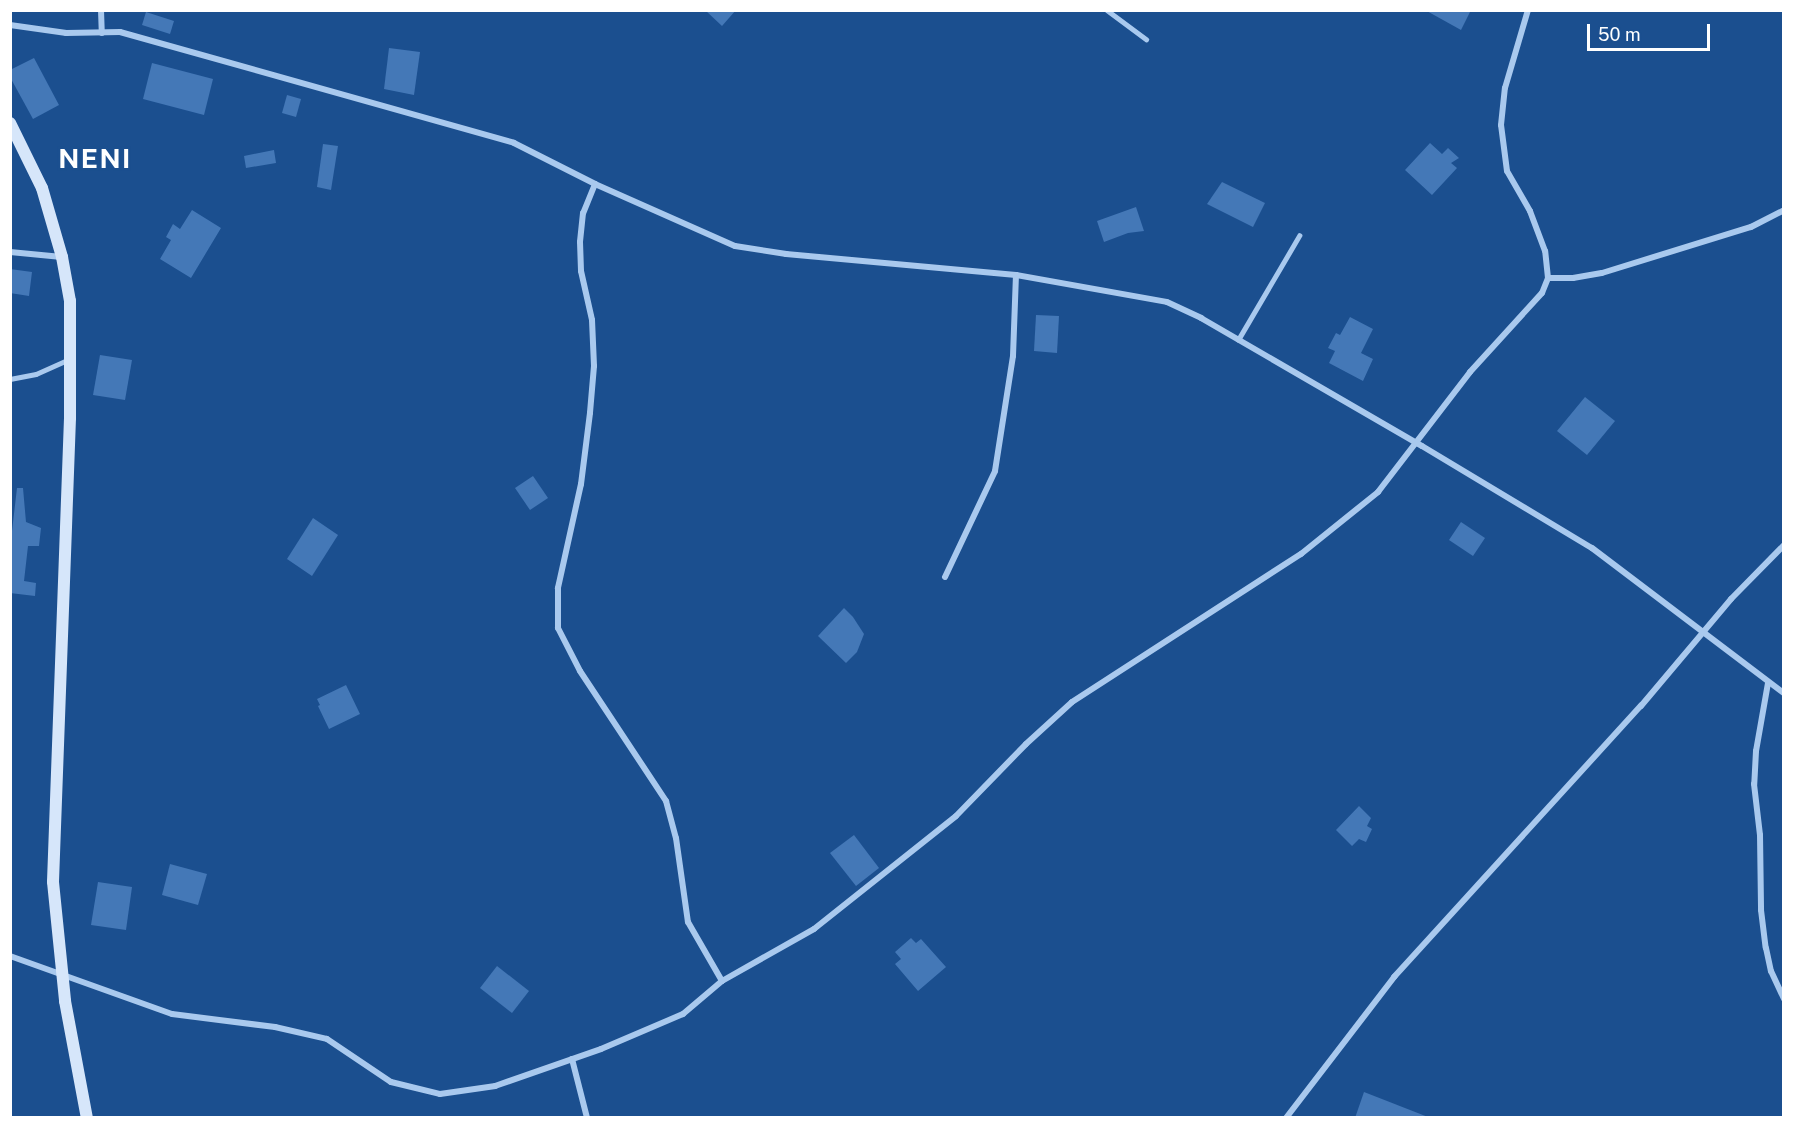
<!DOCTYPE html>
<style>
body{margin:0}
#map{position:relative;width:1794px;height:1128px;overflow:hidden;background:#1b4f8f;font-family:"Public Sans",sans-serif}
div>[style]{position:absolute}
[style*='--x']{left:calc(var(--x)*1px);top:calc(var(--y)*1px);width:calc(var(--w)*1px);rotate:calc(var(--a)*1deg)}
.building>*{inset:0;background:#4478b7}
.lane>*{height:4.5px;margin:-2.25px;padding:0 2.25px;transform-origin:2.25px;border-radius:2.25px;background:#a9c9ee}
.street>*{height:6px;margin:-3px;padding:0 3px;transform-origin:3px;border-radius:3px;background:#a9c9ee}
.secondary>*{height:12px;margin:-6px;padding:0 6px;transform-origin:6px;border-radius:6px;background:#d6e6fa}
span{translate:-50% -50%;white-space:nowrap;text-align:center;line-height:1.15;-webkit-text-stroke:5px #1b4f8f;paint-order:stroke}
.district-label{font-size:27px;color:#fff;font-weight:700;letter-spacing:1.5px}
.frame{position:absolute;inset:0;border:12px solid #fff;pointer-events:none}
.scale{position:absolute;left:1587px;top:24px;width:123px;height:27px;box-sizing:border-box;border:3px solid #fff;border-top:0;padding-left:8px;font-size:18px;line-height:21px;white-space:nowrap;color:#fff;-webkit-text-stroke:4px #1b4f8f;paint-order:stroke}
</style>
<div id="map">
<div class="building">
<div style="clip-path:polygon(705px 10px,736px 10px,722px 26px)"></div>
<div style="clip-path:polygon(1425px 10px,1471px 10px,1461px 30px)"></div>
<div style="clip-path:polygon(146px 12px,174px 21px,170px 34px,142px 25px)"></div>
<div style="clip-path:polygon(389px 48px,420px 52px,414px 95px,384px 89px)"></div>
<div style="clip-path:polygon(34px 58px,59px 105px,33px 119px,10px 77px,10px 70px)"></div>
<div style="clip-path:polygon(152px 63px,213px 79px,204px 115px,143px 99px)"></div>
<div style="clip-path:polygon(287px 95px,301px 99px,296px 117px,282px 113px)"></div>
<div style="clip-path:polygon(1430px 143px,1442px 154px,1448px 148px,1459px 158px,1451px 163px,1457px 168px,1432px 195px,1405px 170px)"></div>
<div style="clip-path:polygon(323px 144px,338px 146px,331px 190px,317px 187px)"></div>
<div style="clip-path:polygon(274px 150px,276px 163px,246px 168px,244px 156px)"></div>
<div style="clip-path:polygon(1222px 182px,1265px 203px,1253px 227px,1207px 204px)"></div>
<div style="clip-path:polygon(1136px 207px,1144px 231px,1128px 233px,1104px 242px,1097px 221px)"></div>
<div style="clip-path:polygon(192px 210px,221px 228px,191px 278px,160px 259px,171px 240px,166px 237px,173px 224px,180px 229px)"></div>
<div style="clip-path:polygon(10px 269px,32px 272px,29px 296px,10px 293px)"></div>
<div style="clip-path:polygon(1036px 315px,1059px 316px,1057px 353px,1034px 351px)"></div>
<div style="clip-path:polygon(1350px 317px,1373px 329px,1361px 353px,1373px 359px,1363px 381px,1329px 363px,1335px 351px,1328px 348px,1336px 333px,1340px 335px)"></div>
<div style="clip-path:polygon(100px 355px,132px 360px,125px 400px,93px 395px)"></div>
<div style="clip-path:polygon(1585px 397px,1615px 421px,1587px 455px,1557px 431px)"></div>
<div style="clip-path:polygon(533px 476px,548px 498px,530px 510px,515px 488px)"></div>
<div style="clip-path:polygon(17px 488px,23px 488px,26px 522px,41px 528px,39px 546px,28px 546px,24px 581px,36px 583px,35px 596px,10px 593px,10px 548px)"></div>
<div style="clip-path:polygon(313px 518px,338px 535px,312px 576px,287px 559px)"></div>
<div style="clip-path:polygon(1461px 522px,1485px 538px,1473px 556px,1449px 540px)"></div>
<div style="clip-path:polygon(844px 608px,853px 617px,864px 634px,857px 652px,846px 663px,818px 636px)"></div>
<div style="clip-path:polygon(346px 685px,360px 714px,329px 729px,318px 706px,320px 705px,317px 699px)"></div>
<div style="clip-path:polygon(1359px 806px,1371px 818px,1367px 826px,1372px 829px,1366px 842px,1359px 839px,1352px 846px,1336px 830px)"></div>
<div style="clip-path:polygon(854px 835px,879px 868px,856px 886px,830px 853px)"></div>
<div style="clip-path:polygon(170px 864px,207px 874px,198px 905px,162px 895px)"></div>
<div style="clip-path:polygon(98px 882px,132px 887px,126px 930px,91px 925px)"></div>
<div style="clip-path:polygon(911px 938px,916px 943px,921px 939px,946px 967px,918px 991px,895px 964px,901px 959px,895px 952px)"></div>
<div style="clip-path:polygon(497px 966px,529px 991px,512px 1013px,480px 988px)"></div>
<div style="clip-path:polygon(1364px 1092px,1428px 1117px,1428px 1118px,1355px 1118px)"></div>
</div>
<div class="lane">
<div style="--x:1107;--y:10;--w:49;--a:36.6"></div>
<div style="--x:1238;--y:340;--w:121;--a:-59.6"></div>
<div style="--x:10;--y:379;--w:26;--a:-11"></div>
<div style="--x:36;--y:374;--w:35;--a:-24"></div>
</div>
<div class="street">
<div style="--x:101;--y:10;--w:23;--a:88"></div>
<div style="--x:10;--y:25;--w:57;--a:8.1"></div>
<div style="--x:66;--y:33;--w:54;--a:-1.1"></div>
<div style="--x:120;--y:32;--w:409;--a:15.7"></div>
<div style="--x:514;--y:143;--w:91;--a:26.8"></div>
<div style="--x:595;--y:184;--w:153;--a:23.9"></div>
<div style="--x:735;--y:246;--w:52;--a:8.9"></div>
<div style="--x:786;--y:254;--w:231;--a:5.2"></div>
<div style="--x:1016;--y:275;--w:153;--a:10.1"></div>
<div style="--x:1167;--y:302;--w:38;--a:25"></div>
<div style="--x:1201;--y:318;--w:255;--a:30.1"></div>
<div style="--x:1422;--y:446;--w:198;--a:31"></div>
<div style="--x:1592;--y:548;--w:241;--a:37.1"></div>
<div style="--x:595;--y:184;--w:31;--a:112"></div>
<div style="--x:583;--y:213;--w:29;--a:96"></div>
<div style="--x:580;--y:242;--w:29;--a:88"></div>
<div style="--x:581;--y:271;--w:50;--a:77.3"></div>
<div style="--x:592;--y:320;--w:46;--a:87.5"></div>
<div style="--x:594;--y:366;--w:47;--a:94.9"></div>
<div style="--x:590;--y:413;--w:72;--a:97.2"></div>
<div style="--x:581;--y:484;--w:107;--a:102.5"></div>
<div style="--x:558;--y:588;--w:40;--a:90"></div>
<div style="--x:558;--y:628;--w:48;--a:62.9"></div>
<div style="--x:580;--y:671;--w:156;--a:56.5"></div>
<div style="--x:666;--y:801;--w:38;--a:75"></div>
<div style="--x:676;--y:838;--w:85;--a:81.9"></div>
<div style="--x:688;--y:922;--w:68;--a:60"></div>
<div style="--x:10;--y:252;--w:52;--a:5.5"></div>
<div style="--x:1548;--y:278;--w:25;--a:0"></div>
<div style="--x:1573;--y:278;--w:29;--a:-10"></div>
<div style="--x:1602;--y:273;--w:156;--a:-17.2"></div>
<div style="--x:1751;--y:227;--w:37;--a:-27"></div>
<div style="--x:945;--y:577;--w:117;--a:-64.7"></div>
<div style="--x:995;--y:471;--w:116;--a:-81.1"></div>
<div style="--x:1013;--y:356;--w:81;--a:-87.9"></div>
<div style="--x:1768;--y:683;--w:69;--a:100"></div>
<div style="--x:1756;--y:751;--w:33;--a:93"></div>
<div style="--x:1754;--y:784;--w:51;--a:83.3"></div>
<div style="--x:1760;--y:835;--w:75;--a:89.2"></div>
<div style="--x:1761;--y:910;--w:38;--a:83"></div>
<div style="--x:1766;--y:948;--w:24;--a:78"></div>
<div style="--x:1771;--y:971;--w:31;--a:65"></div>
<div style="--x:10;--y:956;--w:172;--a:19.7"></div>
<div style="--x:172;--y:1014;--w:104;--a:7.2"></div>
<div style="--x:275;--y:1027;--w:53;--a:13"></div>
<div style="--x:327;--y:1039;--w:77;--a:33.9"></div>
<div style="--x:391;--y:1082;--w:50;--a:13.8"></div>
<div style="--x:440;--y:1094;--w:56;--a:-8.3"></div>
<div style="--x:495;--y:1086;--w:112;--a:-19.2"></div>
<div style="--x:601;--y:1049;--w:89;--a:-23.1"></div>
<div style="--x:683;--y:1014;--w:51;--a:-40.2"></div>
<div style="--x:722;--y:981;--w:106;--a:-29.5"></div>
<div style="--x:814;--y:929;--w:181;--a:-38.5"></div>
<div style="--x:956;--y:816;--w:100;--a:-45.8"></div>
<div style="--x:1026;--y:744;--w:62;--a:-42.4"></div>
<div style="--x:1072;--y:702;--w:273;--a:-32.9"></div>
<div style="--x:1301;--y:554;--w:99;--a:-38.8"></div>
<div style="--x:1378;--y:492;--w:151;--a:-52.5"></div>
<div style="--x:1470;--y:372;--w:107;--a:-47.7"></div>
<div style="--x:1542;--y:293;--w:16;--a:-68"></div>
<div style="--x:1548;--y:278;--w:27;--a:-96"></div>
<div style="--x:1545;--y:251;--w:43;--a:-110.6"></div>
<div style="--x:1530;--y:211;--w:46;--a:-119.9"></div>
<div style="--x:1507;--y:171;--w:46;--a:-97.4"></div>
<div style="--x:1501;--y:125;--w:37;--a:-84"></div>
<div style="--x:1505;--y:88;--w:81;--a:-73.6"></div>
<div style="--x:572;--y:1059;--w:61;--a:75.7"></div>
<div style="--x:1286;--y:1118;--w:178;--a:-52.5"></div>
<div style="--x:1394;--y:977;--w:367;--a:-47.7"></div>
<div style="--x:1641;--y:706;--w:140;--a:-49.9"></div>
<div style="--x:1731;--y:599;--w:76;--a:-45.5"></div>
</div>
<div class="secondary">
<div style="--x:10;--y:123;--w:72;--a:63.8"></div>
<div style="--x:42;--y:188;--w:72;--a:73.8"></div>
<div style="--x:62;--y:257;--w:45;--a:79.7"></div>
<div style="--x:70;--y:301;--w:117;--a:90"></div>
<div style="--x:70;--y:418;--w:464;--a:92.1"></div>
<div style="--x:53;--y:882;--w:120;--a:84.2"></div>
<div style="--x:65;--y:1001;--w:119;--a:79.4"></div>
</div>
<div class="district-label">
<span style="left:95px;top:159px">NENI</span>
</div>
<div class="frame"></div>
<div class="scale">50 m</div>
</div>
